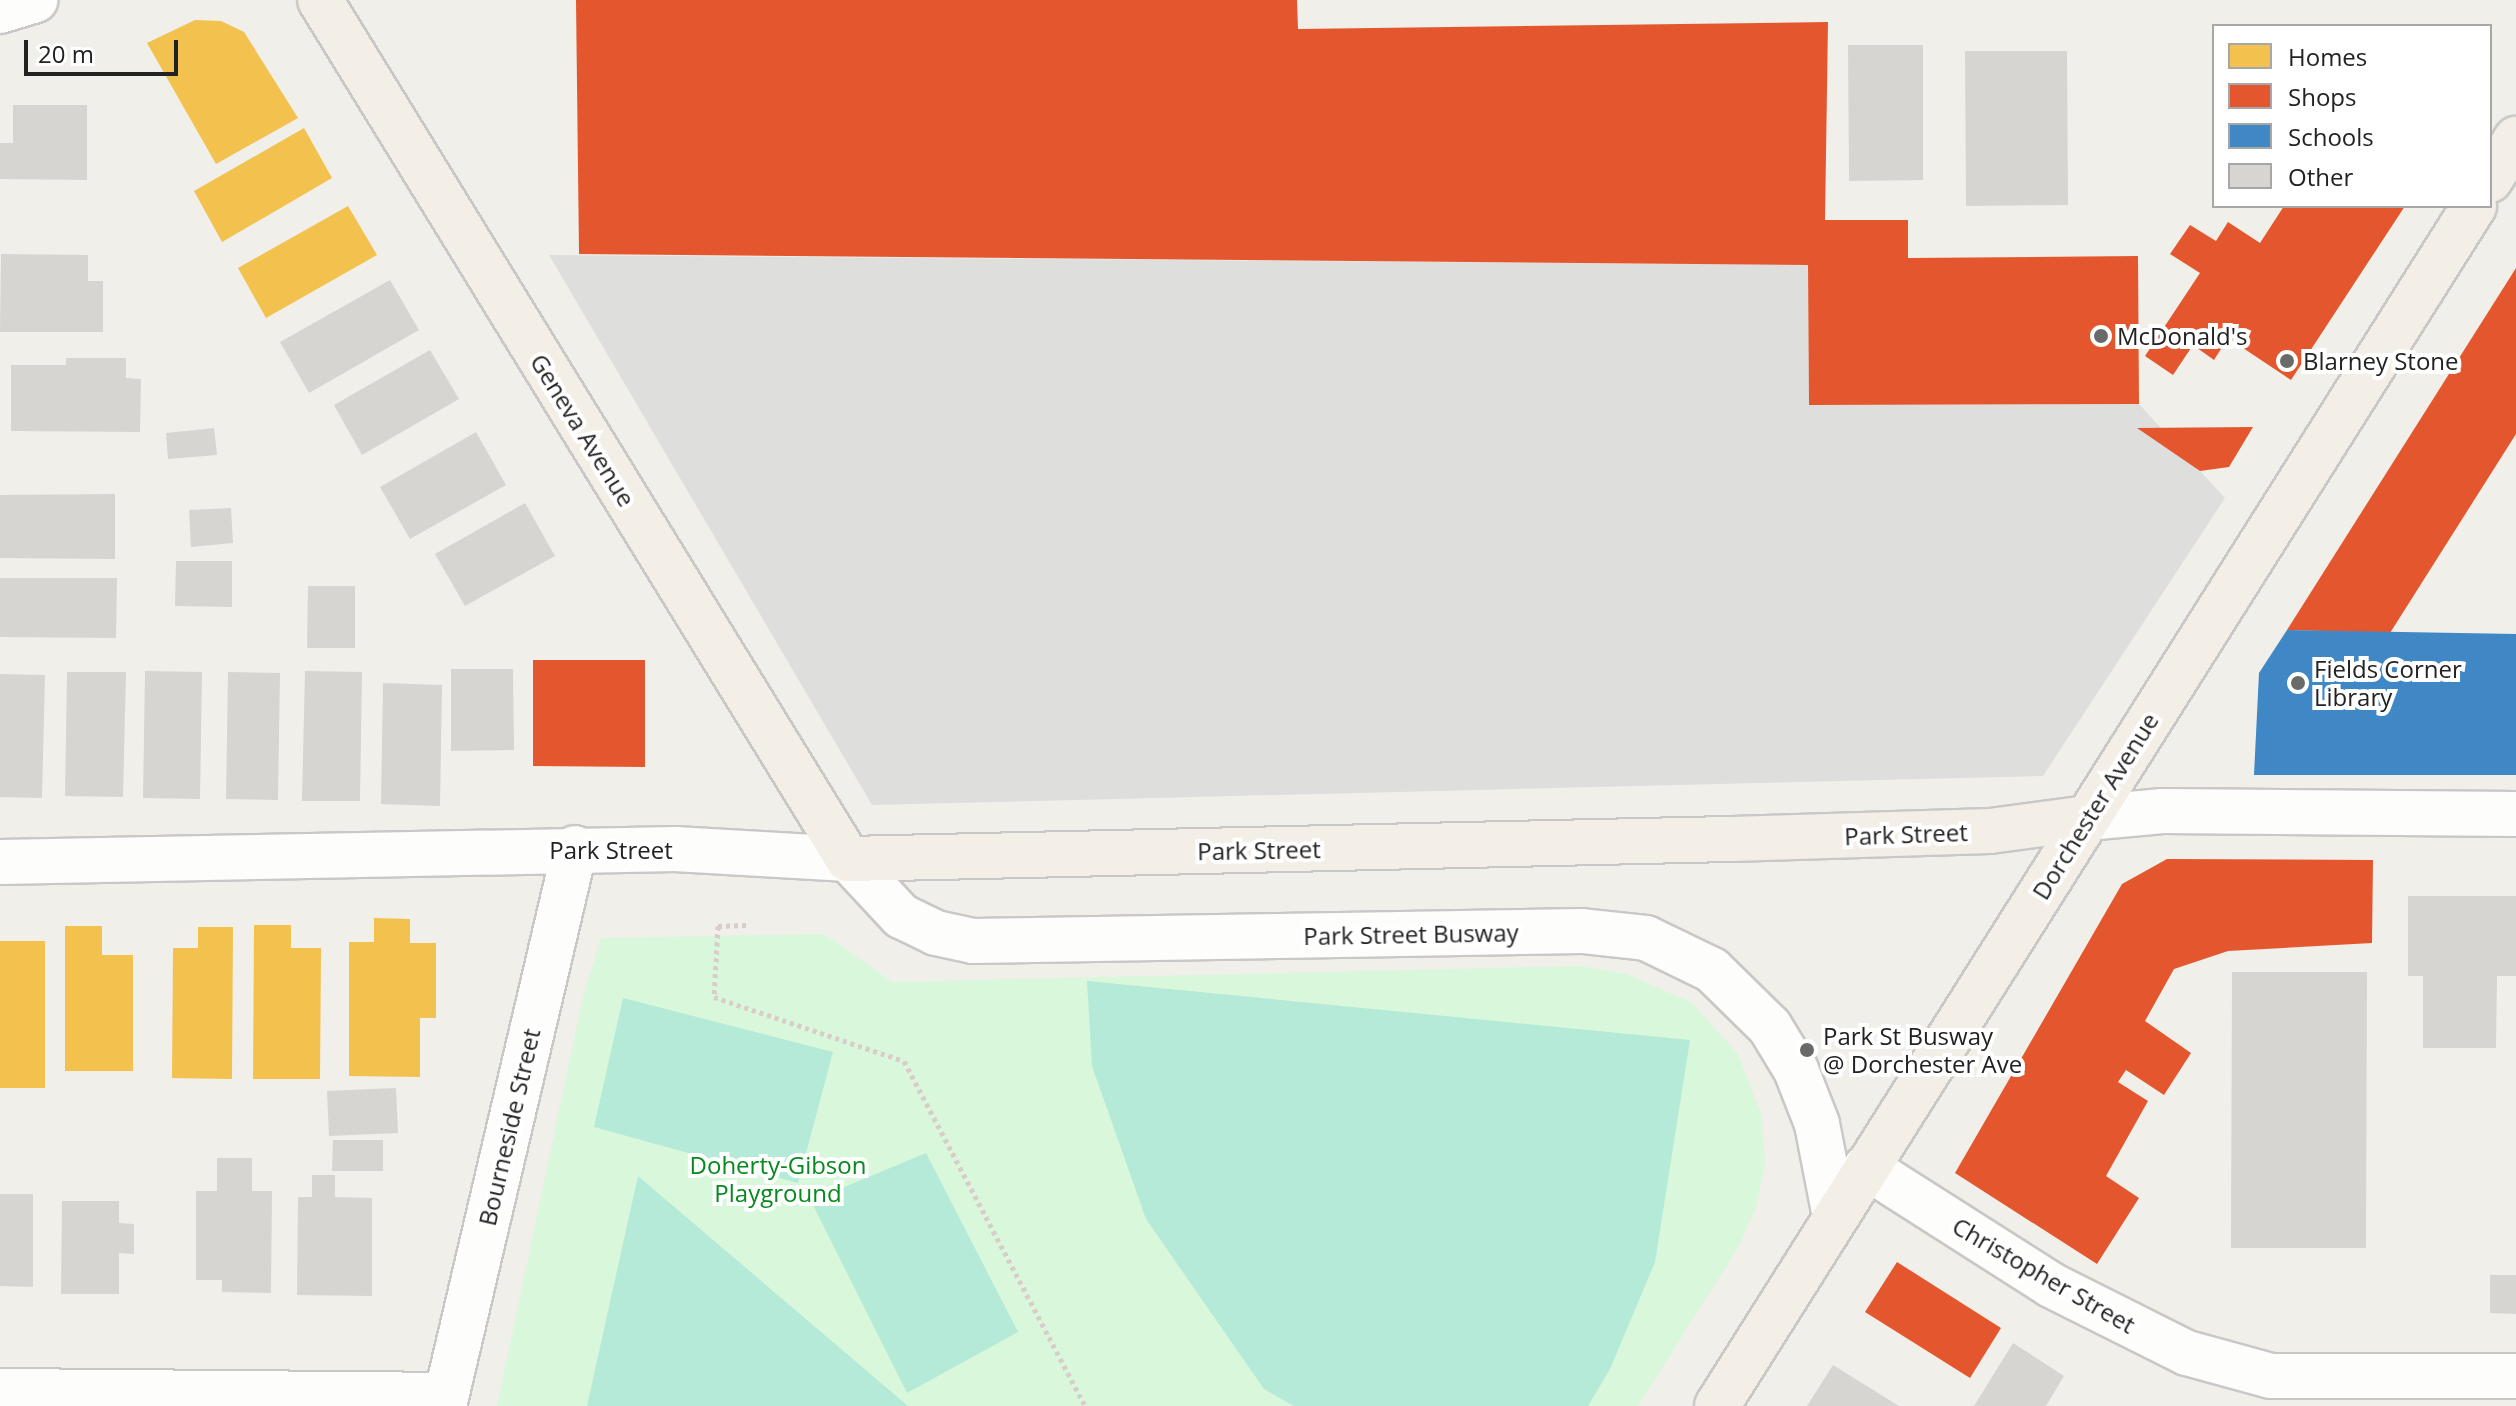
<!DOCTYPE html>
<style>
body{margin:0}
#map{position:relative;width:2516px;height:1406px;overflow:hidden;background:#f0efea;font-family:"Open Sans",sans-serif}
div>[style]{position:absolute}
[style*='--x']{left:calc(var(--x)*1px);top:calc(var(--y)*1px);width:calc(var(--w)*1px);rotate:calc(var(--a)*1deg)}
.religious>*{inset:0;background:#dededc}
.park>*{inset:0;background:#d8f7db}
.pitch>*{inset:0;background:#b4ead7}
.homes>*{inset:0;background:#f2c14e}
.shops>*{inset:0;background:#e4572e}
.schools>*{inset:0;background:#3f88c5}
.building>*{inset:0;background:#d7d5d1}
.path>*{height:5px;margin-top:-2.5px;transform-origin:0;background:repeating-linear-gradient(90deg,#d9ccc9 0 4px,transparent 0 8px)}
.roads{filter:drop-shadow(2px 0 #c9c8c6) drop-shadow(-2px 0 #c9c8c6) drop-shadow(0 2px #c9c8c6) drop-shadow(0 -2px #c9c8c6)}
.minor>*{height:44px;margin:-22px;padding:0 22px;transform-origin:22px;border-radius:22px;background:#fdfdfc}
.major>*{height:44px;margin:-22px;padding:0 22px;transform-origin:22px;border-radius:22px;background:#f3eee6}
.dots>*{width:22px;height:22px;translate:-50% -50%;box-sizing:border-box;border:4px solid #fff;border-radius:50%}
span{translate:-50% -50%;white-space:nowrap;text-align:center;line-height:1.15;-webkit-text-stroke:8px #fff;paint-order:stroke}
.poi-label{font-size:24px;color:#222}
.left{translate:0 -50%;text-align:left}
.street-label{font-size:24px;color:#222}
.park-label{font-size:24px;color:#068a1d}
.legend{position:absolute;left:2212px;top:24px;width:280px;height:184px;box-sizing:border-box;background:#fff;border:2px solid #a7a7a7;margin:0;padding:10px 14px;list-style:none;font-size:24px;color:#222}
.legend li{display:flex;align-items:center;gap:16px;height:40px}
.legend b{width:40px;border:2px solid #a7a7a7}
.scale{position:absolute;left:24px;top:40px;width:154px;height:36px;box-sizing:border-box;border:4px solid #222;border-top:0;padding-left:10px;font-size:24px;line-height:28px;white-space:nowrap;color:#222;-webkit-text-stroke:6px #fff;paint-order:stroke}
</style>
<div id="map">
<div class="religious">
<div style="clip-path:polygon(549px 255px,1808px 265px,1809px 405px,2139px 404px,2225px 498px,2043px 776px,872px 805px)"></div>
</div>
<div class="park">
<div style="clip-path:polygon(824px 934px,892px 982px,1579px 966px,1627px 974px,1692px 1003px,1738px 1054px,1761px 1115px,1765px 1163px,1756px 1207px,1739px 1246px,1638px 1406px,497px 1406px,583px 997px,601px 938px)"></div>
</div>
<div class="pitch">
<div style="clip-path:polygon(1087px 981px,1690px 1040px,1655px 1262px,1610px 1369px,1588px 1406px,1294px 1406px,1264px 1389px,1146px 1219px,1092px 1066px)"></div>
<div style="clip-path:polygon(623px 998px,833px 1052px,798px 1183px,594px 1127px)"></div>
<div style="clip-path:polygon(926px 1153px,1018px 1332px,907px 1393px,811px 1201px)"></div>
<div style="clip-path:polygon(638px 1176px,908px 1406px,587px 1406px)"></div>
</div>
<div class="homes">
<div style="clip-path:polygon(195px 20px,221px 21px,244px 32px,298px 118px,216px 164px,147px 43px)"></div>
<div style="clip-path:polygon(304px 128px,332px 178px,222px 242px,194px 191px)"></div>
<div style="clip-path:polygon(348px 206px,377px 255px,266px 318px,238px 268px)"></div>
<div style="clip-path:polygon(374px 918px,410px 919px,410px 943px,436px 943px,436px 1018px,420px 1018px,420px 1077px,349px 1076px,349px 942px,374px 942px)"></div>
<div style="clip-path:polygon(254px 925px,291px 925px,291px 948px,321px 948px,320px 1079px,253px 1079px)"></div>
<div style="clip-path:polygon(65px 926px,102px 926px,102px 955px,133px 955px,133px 1071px,65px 1071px)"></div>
<div style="clip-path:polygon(198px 927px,233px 927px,232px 1079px,172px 1078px,173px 948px,198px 948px)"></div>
<div style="clip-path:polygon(0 941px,45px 941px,45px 1088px,0 1088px)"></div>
</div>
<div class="shops">
<div style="clip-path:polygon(576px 0,1297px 0,1298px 29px,1828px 22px,1825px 220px,1908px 220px,1908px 258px,2138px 256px,2139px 404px,1809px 405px,1808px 265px,579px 254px)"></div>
<div style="clip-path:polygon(2284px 206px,2405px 206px,2291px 380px,2228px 338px,2214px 360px,2193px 345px,2173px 375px,2145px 356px,2200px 273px,2170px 254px,2190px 225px,2216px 241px,2228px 222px,2260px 243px)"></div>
<div style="clip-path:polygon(2516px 268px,2516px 434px,2390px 633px,2287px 630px)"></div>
<div style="clip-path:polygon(2253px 427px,2229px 467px,2200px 471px,2137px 428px)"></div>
<div style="clip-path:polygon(533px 660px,645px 660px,645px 767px,533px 766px)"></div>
<div style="clip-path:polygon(2167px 859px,2373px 860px,2372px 943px,2228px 951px,2174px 969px,2145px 1021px,2191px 1053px,2164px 1095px,2126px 1070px,2118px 1082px,2148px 1101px,2106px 1176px,2139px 1198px,2097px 1264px,1955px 1173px,2122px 884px)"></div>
<div style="clip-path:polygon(1897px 1262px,2001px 1328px,1970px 1378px,1865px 1312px)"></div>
</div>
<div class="schools">
<div style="clip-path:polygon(2287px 630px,2516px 634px,2516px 775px,2254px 775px,2259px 673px)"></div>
</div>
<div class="building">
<div style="clip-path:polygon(1848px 45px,1923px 45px,1923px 180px,1849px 181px)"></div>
<div style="clip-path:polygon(1965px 51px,2067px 51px,2068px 205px,1966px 206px)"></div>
<div style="clip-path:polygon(13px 105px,87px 105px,87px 180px,0 179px,0 143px,13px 143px)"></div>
<div style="clip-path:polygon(1px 254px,88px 255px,88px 281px,103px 281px,103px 332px,0 332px)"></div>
<div style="clip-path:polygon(390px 280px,419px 330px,309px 393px,280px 342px)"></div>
<div style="clip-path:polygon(430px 350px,459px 399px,362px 455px,334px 405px)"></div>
<div style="clip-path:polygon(66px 358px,126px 358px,126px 378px,141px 379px,140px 432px,11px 431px,11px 365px,66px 365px)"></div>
<div style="clip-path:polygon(214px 428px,217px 455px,168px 459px,166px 433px)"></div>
<div style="clip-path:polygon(476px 432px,506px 485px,410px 539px,380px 487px)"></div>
<div style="clip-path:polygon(115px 494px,115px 559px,0 558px,0 495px)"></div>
<div style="clip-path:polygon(525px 503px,555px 556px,465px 606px,435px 554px)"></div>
<div style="clip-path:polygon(231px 508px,233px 543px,191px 547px,189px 510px)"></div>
<div style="clip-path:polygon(176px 561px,232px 561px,232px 607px,175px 606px)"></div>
<div style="clip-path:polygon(0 578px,117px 578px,116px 638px,0 637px)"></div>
<div style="clip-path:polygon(308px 586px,355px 586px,355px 648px,307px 648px)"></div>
<div style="clip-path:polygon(451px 669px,513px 669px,514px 750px,451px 751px)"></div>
<div style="clip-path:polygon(145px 671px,202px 672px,200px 799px,143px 798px)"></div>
<div style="clip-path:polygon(305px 671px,362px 672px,360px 801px,302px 801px)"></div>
<div style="clip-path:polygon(67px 672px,126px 672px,123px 797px,65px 796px)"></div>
<div style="clip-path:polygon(228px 672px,280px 673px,278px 800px,226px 799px)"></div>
<div style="clip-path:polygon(0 674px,45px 675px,42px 798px,0 797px)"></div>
<div style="clip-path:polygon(383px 683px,442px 685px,440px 806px,381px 804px)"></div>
<div style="clip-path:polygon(2408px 896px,2516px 896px,2516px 976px,2497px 976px,2496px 1048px,2423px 1048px,2423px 976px,2408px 976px)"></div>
<div style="clip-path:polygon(2232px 972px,2367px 972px,2366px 1248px,2231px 1248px)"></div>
<div style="clip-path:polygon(396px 1088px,398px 1133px,329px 1136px,327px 1091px)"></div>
<div style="clip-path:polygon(333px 1140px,383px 1140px,383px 1171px,332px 1171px)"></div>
<div style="clip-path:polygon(217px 1158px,252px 1158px,252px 1191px,272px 1191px,271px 1293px,222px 1292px,222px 1280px,196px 1280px,196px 1191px,217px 1191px)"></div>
<div style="clip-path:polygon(312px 1175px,335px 1175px,335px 1197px,372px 1198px,372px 1296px,297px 1295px,298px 1197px,312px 1197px)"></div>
<div style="clip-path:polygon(0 1194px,33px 1194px,33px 1287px,0 1286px)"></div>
<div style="clip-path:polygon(62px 1201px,119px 1201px,119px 1223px,134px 1224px,134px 1254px,119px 1253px,119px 1294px,61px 1294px)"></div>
<div style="clip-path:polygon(2490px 1275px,2516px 1275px,2516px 1314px,2490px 1313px)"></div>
<div style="clip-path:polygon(2013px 1343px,2064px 1376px,2046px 1406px,1974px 1406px)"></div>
<div style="clip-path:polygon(1833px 1365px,1899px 1406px,1807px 1406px)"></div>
</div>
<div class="path">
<div style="--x:746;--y:925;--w:28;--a:178"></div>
<div style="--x:718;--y:926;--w:71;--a:93.2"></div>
<div style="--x:714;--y:997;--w:200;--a:18.6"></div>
<div style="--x:904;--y:1061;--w:390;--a:62.3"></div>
</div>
<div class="roads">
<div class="minor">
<div style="--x:0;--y:11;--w:37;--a:-17"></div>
<div style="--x:2087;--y:818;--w:76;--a:-5.3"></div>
<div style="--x:2163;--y:811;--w:353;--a:0.5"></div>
<div style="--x:0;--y:862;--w:675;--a:-1.1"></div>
<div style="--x:675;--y:849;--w:173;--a:3.3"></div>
<div style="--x:848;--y:859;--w:78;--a:47.1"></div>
<div style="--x:901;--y:916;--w:39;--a:26"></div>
<div style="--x:936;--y:933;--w:38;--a:12"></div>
<div style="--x:973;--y:941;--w:609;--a:-0.94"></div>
<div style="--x:1582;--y:931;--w:64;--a:6.2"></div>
<div style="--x:1646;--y:938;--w:73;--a:25.9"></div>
<div style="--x:1712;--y:970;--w:81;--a:44.5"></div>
<div style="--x:1770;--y:1027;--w:50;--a:58.8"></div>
<div style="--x:1796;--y:1070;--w:58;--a:68.7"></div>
<div style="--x:1817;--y:1124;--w:95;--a:79"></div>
<div style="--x:1866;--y:1167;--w:219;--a:32.5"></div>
<div style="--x:2051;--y:1285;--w:152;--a:26.6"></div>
<div style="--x:2187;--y:1353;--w:87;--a:15.3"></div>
<div style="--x:2271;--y:1376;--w:245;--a:0"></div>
<div style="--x:0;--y:1391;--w:446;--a:0.5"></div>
<div style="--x:444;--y:1406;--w:573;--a:-76.79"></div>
</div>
<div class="major">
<div style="--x:320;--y:0;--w:1008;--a:58.42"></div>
<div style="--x:848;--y:859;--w:884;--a:-1.3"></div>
<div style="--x:1732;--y:839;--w:258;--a:-1.8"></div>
<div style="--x:1990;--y:831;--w:98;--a:-7.6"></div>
<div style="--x:2490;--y:180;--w:49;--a:-57.6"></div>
<div style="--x:1717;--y:1406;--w:1419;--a:-57.75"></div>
</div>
</div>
<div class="dots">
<div style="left:2101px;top:336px;background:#6a6a68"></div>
<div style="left:2287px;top:361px;background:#6a6a68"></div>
<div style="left:2298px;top:683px;background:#6a6a68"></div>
<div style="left:1807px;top:1050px;background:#6a6a68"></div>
</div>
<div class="poi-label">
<span class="left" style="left:2117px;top:336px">McDonald's</span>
<span class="left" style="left:2303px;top:361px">Blarney Stone</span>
<span class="left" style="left:2314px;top:683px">Fields Corner<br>Library</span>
<span class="left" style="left:1823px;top:1050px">Park St Busway<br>@ Dorchester Ave</span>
</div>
<div class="street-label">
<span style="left:583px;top:430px;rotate:58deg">Geneva Avenue</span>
<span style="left:2095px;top:806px;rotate:-58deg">Dorchester Avenue</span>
<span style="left:1906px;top:834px;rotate:-2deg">Park Street</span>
<span style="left:611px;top:850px">Park Street</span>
<span style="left:1259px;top:850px;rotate:-1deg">Park Street</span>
<span style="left:1411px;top:934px;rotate:-1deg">Park Street Busway</span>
<span style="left:509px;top:1127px;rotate:-77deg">Bourneside Street</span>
<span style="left:2044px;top:1275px;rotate:30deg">Christopher Street</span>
</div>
<div class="park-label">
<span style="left:778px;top:1179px">Doherty-Gibson<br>Playground</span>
</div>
<ul class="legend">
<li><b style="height:22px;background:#f2c14e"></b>Homes</li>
<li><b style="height:22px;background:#e4572e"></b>Shops</li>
<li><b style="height:22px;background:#3f88c5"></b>Schools</li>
<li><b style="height:22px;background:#d7d5d1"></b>Other</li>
</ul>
<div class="scale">20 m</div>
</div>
